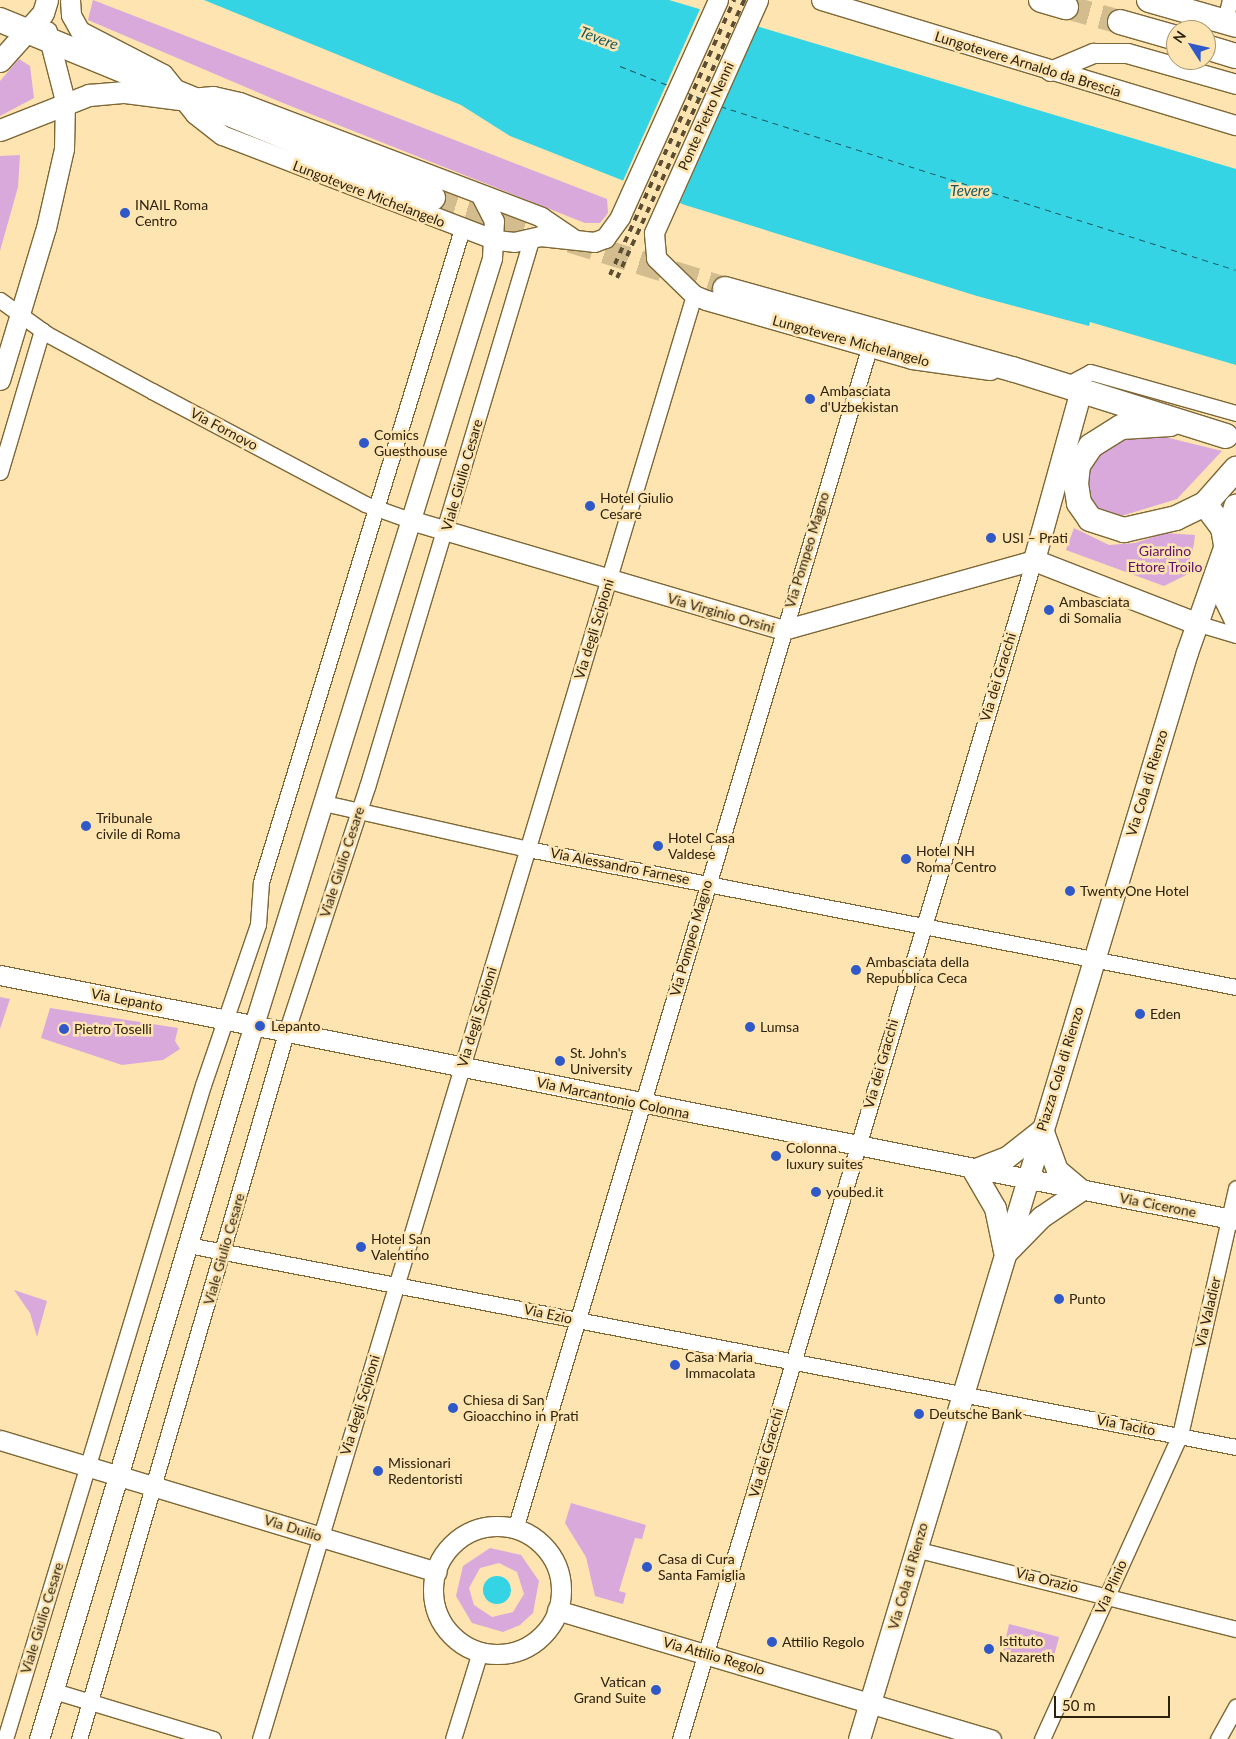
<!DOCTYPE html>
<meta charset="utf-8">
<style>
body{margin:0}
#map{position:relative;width:1236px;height:1739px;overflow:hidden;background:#fde4b0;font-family:Lato,sans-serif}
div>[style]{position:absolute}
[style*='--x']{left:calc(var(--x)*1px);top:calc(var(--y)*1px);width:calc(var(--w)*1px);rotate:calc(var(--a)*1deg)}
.green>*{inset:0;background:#d9a9dc}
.water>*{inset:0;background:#34d4e4}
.round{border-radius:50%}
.pier>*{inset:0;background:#fde4b0}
.ferry>*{height:1px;margin-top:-0.5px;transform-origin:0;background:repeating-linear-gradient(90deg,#17575d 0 6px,transparent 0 11px)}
.primary-tunnel>*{height:24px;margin-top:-12px;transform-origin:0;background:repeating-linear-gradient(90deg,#d3bd8f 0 24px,transparent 0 36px)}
.roads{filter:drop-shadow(1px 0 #7d6736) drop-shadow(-1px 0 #7d6736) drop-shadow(0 1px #7d6736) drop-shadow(0 -1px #7d6736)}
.minor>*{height:15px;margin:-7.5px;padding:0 7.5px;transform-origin:7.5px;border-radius:7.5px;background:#fff}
.tertiary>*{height:19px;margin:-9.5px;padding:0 9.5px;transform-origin:9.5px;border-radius:9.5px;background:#fff}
.tertiary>.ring{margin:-9.5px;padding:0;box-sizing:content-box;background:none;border:19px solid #fff;border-radius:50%}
.secondary>*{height:21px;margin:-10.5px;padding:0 10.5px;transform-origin:10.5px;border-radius:10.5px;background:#fff}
.primary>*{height:24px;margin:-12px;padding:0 12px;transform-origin:12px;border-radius:12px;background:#fff}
.rail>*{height:4px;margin-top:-2px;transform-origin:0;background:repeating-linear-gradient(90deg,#5c4e33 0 6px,transparent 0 12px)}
.dots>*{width:14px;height:14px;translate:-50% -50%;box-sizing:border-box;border:2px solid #fde4b0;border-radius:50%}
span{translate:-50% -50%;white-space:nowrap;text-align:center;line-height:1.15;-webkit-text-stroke:5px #fde4b0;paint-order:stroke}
.street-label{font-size:14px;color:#2b210d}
.poi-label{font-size:14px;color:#2b210d}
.left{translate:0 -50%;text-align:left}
.right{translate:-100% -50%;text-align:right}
.park-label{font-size:14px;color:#65106b}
.water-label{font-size:15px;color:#17575d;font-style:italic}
.north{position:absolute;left:1166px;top:20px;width:50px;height:50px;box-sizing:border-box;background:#fde4b0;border:1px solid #a9966f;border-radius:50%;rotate:305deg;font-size:14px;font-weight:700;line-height:20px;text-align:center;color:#2b210d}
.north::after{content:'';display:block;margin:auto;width:18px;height:22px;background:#2f58c8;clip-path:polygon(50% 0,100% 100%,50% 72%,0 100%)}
.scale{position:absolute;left:1054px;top:1696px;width:116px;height:22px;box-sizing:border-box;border:2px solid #2b210d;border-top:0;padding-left:6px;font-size:15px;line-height:18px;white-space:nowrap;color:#2b210d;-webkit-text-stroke:4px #fde4b0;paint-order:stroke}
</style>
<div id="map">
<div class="green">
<div style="clip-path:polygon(93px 0,607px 199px,608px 213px,600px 223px,585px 223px,283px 103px,88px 20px)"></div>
<div style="clip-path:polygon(19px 59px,30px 66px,34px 98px,0 116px,0 81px)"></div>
<div style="clip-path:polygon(20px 155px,18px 187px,0 251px,0 156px)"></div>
<div style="clip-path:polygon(1118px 436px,1161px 436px,1222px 451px,1177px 499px,1118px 517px,1090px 507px,1085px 467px)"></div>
<div style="clip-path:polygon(1074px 528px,1109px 545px,1135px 543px,1165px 533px,1195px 535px,1194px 544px,1186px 575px,1164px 586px,1066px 550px)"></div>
<div style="clip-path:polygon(0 997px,10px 999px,0 1029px)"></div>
<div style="clip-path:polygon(50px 1008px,178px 1028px,175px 1041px,180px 1049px,163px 1060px,122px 1065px,41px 1038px)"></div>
<div style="clip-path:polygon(14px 1290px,47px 1301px,37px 1337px,30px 1313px)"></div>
<div style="clip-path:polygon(571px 1503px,646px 1525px,642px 1539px,635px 1538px,619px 1591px,626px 1593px,623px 1604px,595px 1596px,586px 1557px,565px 1523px)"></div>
<div style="clip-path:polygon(evenodd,490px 1548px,521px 1555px,539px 1581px,533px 1613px,520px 1625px,503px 1632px,472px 1623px,456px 1596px,463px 1566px,490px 1548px,499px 1563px,517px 1572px,524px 1594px,513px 1612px,492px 1617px,474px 1605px,469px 1588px,480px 1568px,499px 1563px)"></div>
<div style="clip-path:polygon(1009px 1624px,1059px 1637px,1052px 1664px,1003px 1651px)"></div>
</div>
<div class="water">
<div style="clip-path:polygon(204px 0,669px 0,1236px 169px,1236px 365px,1090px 322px,1089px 326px,977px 296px,685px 205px,510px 136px,461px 105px)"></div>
<div class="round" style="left:483px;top:1576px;width:28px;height:28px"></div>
</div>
<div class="pier">
<div style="clip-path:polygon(701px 7px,758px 25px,679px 205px,622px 183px)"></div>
</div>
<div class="ferry">
<div style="--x:620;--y:66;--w:54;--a:21.8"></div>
<div style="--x:686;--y:92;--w:21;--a:23"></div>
<div style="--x:720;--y:106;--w:541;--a:17.63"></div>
</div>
<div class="primary-tunnel">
<div style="--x:1066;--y:7;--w:56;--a:15.5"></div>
<div style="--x:433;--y:198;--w:306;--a:17.3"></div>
</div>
<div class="roads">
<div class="minor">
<div style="--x:1225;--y:21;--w:22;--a:-77"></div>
<div style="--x:0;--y:300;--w:58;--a:35.9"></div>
<div style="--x:47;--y:334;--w:119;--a:28.5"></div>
<div style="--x:152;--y:391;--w:241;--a:27.9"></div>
<div style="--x:365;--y:504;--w:48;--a:19.6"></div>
<div style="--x:1066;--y:385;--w:27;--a:-28"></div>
<div style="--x:1090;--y:372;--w:152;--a:15.7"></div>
<div style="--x:0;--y:472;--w:148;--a:-73.5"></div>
<div style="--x:1212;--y:580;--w:55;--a:63.9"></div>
<div style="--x:1196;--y:623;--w:42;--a:16.7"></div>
<div style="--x:324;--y:803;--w:209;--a:12.7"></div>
<div style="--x:528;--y:849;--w:721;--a:11.03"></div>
<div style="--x:188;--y:1245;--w:1067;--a:10.91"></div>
<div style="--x:515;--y:1529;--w:1233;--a:-73.31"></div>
<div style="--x:915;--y:1549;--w:331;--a:14"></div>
<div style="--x:54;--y:1691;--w:166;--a:16.8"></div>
<div style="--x:5;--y:1739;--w:683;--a:-73.16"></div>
<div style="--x:203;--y:1085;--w:170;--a:-71.1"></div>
<div style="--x:258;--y:924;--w:42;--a:-85.9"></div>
<div style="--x:261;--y:882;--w:683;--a:-72.89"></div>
<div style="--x:79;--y:1739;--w:736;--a:-73.66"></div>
<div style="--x:286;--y:1033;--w:259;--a:-71.8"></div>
<div style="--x:367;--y:787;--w:574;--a:-73.3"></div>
<div style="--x:260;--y:1739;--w:1508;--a:-73.27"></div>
<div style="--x:453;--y:1739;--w:91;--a:-72.8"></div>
<div style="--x:680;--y:1739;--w:1231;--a:-73.29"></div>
<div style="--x:1042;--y:1739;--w:334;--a:-65.6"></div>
<div style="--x:1180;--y:1435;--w:253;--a:-77.2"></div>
<div style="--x:1218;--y:1739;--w:37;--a:-61"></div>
</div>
<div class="tertiary">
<div style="--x:70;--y:0;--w:15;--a:86"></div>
<div style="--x:71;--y:15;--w:18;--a:61"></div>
<div style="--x:80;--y:31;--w:93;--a:27.4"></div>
<div style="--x:163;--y:74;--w:51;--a:51.3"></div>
<div style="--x:195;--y:114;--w:34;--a:38"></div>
<div style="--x:222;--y:135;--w:293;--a:21"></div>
<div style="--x:496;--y:240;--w:18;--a:6"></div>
<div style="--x:514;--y:242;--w:27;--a:-13"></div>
<div style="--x:540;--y:236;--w:54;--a:6.3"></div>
<div style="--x:594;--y:242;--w:12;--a:-20"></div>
<div style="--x:605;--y:238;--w:26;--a:-54"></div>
<div style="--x:620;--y:217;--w:238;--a:-65.7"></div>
<div style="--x:758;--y:0;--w:255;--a:114.1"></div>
<div style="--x:654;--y:233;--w:25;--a:85"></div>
<div style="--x:656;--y:258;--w:53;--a:44.2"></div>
<div style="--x:694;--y:295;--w:13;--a:23"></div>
<div style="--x:706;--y:300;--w:214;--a:16"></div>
<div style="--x:912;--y:359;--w:79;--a:8"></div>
<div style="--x:821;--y:0;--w:433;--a:16.8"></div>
<div style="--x:1050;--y:71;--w:47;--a:-22.7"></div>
<div style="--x:1093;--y:53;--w:34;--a:0"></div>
<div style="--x:1127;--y:53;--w:113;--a:15.9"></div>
<div style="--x:190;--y:98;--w:23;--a:-5"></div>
<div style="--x:213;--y:96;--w:27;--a:13"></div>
<div style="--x:239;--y:102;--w:323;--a:20.8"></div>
<div style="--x:541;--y:217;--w:37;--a:34"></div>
<div style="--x:0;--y:380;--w:159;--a:-73.2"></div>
<div style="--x:46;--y:228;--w:81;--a:-77.2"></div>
<div style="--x:64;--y:149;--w:48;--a:-88.8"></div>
<div style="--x:65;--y:101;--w:72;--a:-104.4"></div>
<div style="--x:410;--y:520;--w:389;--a:16.4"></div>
<div style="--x:783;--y:630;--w:261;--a:-15.6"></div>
<div style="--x:0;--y:975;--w:1260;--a:11.21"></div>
<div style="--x:0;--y:1440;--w:456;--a:16.8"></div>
<div class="ring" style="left:433px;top:1526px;width:109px;height:109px"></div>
<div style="--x:557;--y:1610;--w:453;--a:16.6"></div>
<div style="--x:39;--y:1739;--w:726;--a:-73.26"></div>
<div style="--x:248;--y:1044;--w:823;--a:-72.75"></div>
<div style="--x:492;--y:258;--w:37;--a:-87"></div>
<div style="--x:494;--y:221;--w:29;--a:-117"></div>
</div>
<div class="secondary">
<div style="--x:0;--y:61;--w:64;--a:-48.1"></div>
<div style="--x:43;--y:13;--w:14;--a:-73"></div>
<div style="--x:0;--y:130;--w:96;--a:-21.5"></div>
<div style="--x:89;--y:95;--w:36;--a:-5"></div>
<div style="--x:125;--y:92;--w:55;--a:7.3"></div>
<div style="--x:1081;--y:390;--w:176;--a:105.5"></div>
<div style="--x:1034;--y:560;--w:174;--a:21.3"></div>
<div style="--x:1004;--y:1251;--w:44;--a:-101.8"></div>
<div style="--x:995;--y:1208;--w:44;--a:-120.1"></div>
<div style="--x:973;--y:1170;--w:36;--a:-21"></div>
<div style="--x:1007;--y:1157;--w:42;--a:-38.2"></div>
<div style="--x:1007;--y:1252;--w:49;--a:-45.8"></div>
<div style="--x:1041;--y:1217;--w:48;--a:-34"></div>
<div style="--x:1081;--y:1190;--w:31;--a:-140"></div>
<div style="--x:1057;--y:1170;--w:44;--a:-110.1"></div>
<div style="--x:859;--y:1739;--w:1135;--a:-73.21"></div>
<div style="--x:1187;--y:652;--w:117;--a:-70.5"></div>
</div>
<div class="primary">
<div style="--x:1041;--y:0;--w:26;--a:16"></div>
<div style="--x:1149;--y:0;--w:91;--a:16"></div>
<div style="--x:0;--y:20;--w:468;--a:22.3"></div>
<div style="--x:1120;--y:22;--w:58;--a:15.9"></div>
<div style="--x:1206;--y:47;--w:31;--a:17"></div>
<div style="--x:725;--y:289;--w:298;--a:15.6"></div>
<div style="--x:1012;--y:369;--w:224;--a:17.4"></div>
<div style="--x:1170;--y:424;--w:49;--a:176.5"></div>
<div style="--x:1121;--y:427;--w:36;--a:148"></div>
<div style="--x:1091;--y:446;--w:23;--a:124"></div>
<div style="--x:1078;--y:465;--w:19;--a:96"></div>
<div style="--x:1076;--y:484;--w:19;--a:81"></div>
<div style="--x:1079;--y:503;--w:19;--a:55"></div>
<div style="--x:1090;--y:519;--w:36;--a:18"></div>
<div style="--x:1124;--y:530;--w:53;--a:-13"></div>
<div style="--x:1176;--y:518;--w:32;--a:-26"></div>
<div style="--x:1205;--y:504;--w:47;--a:-48.5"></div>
<div style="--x:1205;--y:504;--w:30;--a:53"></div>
<div style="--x:1223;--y:528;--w:75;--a:80"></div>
<div style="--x:1226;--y:542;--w:37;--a:-74"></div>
</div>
</div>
<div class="rail">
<div style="--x:610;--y:275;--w:302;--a:-65.7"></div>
<div style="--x:617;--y:278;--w:306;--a:-65.4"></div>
</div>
<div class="dots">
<div style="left:125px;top:213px;background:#2f58c8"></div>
<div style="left:810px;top:399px;background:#2f58c8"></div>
<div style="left:364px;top:443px;background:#2f58c8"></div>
<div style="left:590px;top:506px;background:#2f58c8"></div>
<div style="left:991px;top:538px;background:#2f58c8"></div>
<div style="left:1049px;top:610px;background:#2f58c8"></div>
<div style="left:86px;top:826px;background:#2f58c8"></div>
<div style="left:658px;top:846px;background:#2f58c8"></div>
<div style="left:906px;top:859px;background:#2f58c8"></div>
<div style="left:1070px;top:891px;background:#2f58c8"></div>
<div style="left:856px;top:970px;background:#2f58c8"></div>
<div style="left:1140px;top:1014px;background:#2f58c8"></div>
<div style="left:260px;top:1026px;background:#2f58c8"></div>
<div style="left:750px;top:1027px;background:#2f58c8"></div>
<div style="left:64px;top:1029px;background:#2f58c8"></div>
<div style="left:560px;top:1061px;background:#2f58c8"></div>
<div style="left:776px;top:1156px;background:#2f58c8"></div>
<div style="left:816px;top:1192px;background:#2f58c8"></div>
<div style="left:361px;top:1247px;background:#2f58c8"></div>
<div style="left:1059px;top:1299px;background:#2f58c8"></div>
<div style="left:675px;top:1365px;background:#2f58c8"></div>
<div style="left:453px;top:1408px;background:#2f58c8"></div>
<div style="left:919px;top:1414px;background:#2f58c8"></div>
<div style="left:378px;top:1471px;background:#2f58c8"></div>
<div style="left:647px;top:1567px;background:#2f58c8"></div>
<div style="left:772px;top:1642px;background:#2f58c8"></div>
<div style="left:989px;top:1649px;background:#2f58c8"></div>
<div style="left:656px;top:1690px;background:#2f58c8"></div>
</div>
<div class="street-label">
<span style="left:1028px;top:64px;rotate:17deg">Lungotevere Arnaldo da Brescia</span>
<span style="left:706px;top:116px;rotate:-66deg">Ponte Pietro Nenni</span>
<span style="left:369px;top:194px;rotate:21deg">Lungotevere Michelangelo</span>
<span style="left:851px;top:341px;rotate:15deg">Lungotevere Michelangelo</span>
<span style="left:224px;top:429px;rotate:28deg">Via Fornovo</span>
<span style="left:462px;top:475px;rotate:-74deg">Viale Giulio Cesare</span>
<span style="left:807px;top:550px;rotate:-73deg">Via Pompeo Magno</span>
<span style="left:721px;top:613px;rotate:16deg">Via Virginio Orsini</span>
<span style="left:594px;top:629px;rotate:-73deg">Via degli Scipioni</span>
<span style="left:998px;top:677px;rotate:-73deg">Via dei Gracchi</span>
<span style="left:1147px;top:783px;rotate:-73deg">Via Cola di Rienzo</span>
<span style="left:342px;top:862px;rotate:-72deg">Viale Giulio Cesare</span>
<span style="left:620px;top:866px;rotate:11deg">Via Alessandro Farnese</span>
<span style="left:691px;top:938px;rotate:-74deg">Via Pompeo Magno</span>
<span style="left:127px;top:1000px;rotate:11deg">Via Lepanto</span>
<span style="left:477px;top:1017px;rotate:-73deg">Via degli Scipioni</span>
<span style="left:881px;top:1064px;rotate:-74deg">Via dei Gracchi</span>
<span style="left:1060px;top:1069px;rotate:-73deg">Piazza Cola di Rienzo</span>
<span style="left:613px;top:1098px;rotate:12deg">Via Marcantonio Colonna</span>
<span style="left:1158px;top:1205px;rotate:11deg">Via Cicerone</span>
<span style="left:224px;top:1249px;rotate:-74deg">Viale Giulio Cesare</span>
<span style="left:1208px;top:1312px;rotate:-77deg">Via Valadier</span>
<span style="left:548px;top:1314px;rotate:12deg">Via Ezio</span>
<span style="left:360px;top:1405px;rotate:-73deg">Via degli Scipioni</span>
<span style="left:1126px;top:1425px;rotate:11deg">Via Tacito</span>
<span style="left:766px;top:1453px;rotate:-74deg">Via dei Gracchi</span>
<span style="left:293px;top:1528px;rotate:17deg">Via Duilio</span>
<span style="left:908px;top:1576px;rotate:-74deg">Via Cola di Rienzo</span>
<span style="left:1047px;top:1580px;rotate:14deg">Via Orazio</span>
<span style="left:1111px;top:1587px;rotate:-66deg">Via Plinio</span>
<span style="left:42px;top:1618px;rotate:-73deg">Viale Giulio Cesare</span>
<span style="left:714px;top:1656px;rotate:16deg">Via Attilio Regolo</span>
</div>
<div class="poi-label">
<span class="left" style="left:135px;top:213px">INAIL Roma<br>Centro</span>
<span class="left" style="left:820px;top:399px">Ambasciata<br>d'Uzbekistan</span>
<span class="left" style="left:374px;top:443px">Comics<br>Guesthouse</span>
<span class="left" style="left:600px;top:506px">Hotel Giulio<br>Cesare</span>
<span class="left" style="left:1002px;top:538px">USI – Prati</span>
<span class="left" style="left:1059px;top:610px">Ambasciata<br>di Somalia</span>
<span class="left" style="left:96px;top:826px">Tribunale<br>civile di Roma</span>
<span class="left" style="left:668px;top:846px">Hotel Casa<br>Valdese</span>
<span class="left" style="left:916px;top:859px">Hotel NH<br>Roma Centro</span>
<span class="left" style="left:1080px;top:891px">TwentyOne Hotel</span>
<span class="left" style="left:866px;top:970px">Ambasciata della<br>Repubblica Ceca</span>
<span class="left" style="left:1150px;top:1014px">Eden</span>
<span class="left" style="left:271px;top:1026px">Lepanto</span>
<span class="left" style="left:760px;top:1027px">Lumsa</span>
<span class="left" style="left:74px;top:1029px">Pietro Toselli</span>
<span class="left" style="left:570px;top:1061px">St. John's<br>University</span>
<span class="left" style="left:786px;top:1156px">Colonna<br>luxury suites</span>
<span class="left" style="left:826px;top:1192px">youbed.it</span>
<span class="left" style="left:371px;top:1247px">Hotel San<br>Valentino</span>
<span class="left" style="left:1069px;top:1299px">Punto</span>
<span class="left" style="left:685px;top:1365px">Casa Maria<br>Immacolata</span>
<span class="left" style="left:463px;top:1408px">Chiesa di San<br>Gioacchino in Prati</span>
<span class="left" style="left:929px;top:1414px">Deutsche Bank</span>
<span class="left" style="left:388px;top:1471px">Missionari<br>Redentoristi</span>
<span class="left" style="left:658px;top:1567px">Casa di Cura<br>Santa Famiglia</span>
<span class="left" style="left:999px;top:1649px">Istituto<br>Nazareth</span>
<span class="left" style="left:782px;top:1642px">Attilio Regolo</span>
<span class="right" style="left:646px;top:1690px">Vatican<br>Grand Suite</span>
</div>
<div class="park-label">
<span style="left:1165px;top:559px">Giardino<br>Ettore Troilo</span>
</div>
<div class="water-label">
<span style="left:599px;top:38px;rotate:21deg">Tevere</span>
<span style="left:970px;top:191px">Tevere</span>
</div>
<div class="north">N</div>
<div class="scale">50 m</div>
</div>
